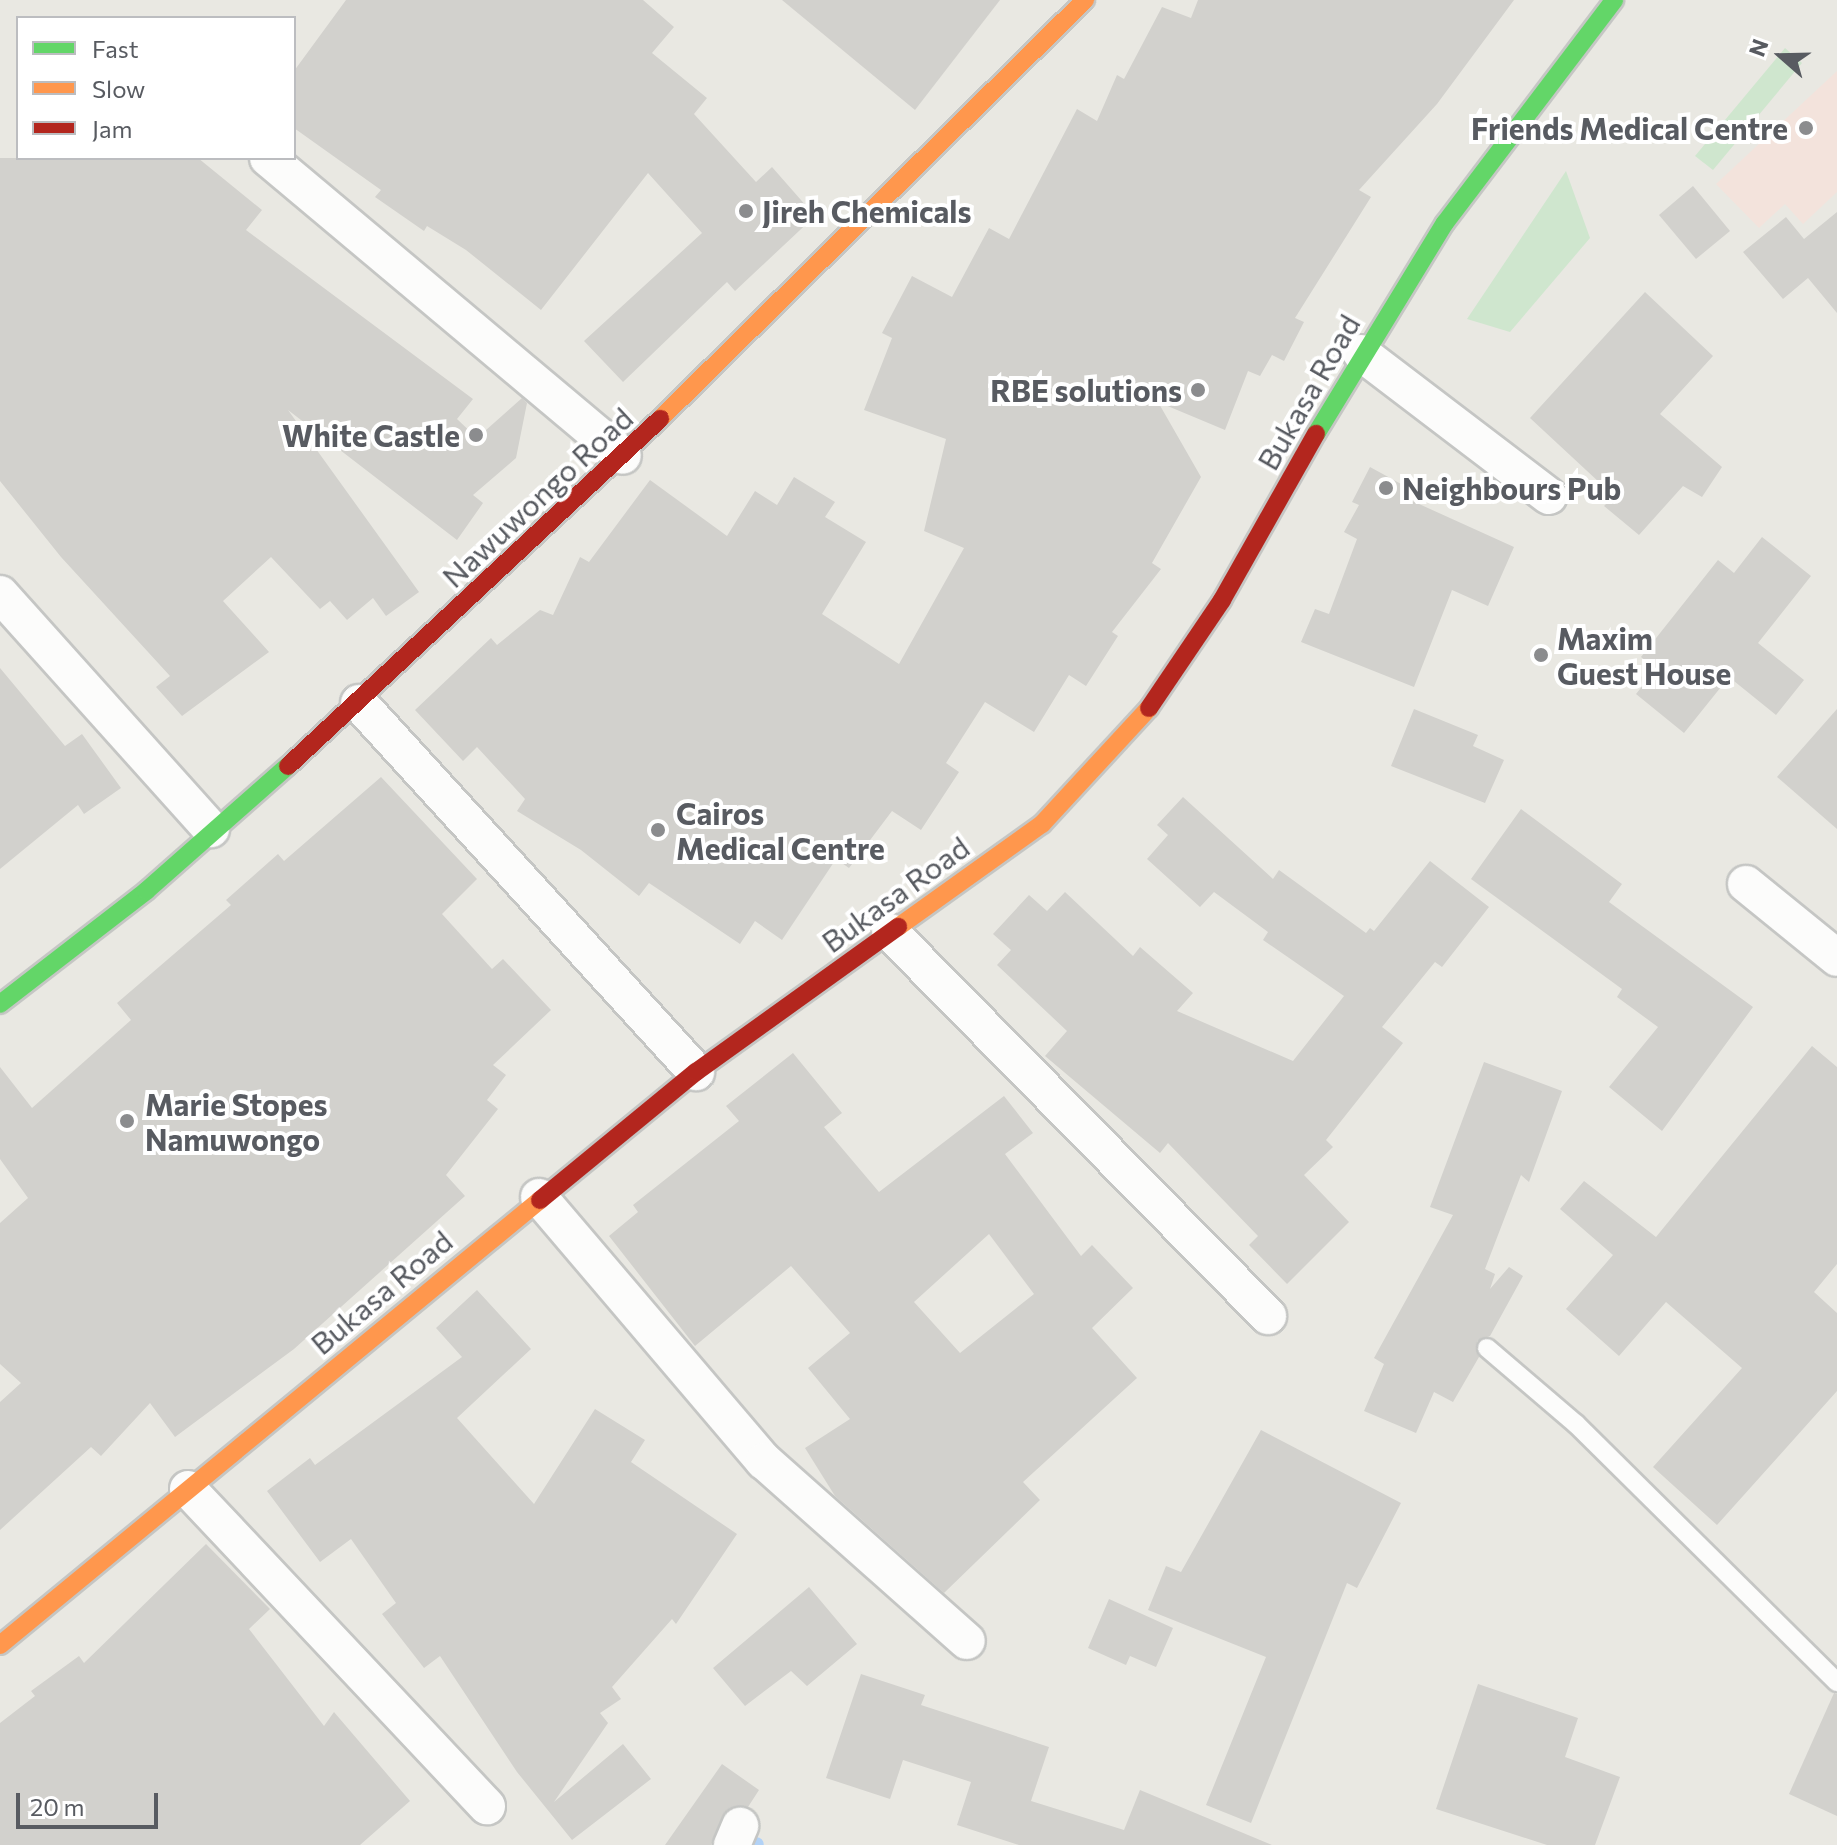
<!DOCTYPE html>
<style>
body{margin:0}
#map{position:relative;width:1837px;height:1845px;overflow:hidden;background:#e9e8e2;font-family:Commissioner,sans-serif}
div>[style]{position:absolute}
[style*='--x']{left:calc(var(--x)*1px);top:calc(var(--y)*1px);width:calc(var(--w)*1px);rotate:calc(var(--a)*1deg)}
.medical>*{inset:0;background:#f3e3dc}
.green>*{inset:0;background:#cfe6ce}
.stream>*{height:14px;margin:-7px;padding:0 7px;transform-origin:7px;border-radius:7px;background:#b2d2f6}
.building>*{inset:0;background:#d2d1cd}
.roads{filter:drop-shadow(2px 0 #c5c6c4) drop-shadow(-2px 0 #c5c6c4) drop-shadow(0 2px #c5c6c4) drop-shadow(0 -2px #c5c6c4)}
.lane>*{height:18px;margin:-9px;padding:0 9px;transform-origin:9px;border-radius:9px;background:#fcfcfb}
.street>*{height:36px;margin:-18px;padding:0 18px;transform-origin:18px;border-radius:18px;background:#fcfcfb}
.fast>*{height:18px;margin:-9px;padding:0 9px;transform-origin:9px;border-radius:9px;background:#63d668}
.slow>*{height:18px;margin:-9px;padding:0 9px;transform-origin:9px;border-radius:9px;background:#ff974d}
.jam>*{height:18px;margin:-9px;padding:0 9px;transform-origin:9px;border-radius:9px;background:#b3261e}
.dots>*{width:22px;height:22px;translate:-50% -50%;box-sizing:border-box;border:4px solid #fff;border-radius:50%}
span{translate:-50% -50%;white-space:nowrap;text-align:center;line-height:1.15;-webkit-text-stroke:8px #fff;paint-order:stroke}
.poi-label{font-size:30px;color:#585b61;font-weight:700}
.right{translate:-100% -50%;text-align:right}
.left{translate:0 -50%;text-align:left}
.street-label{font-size:30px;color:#585b61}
.legend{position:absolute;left:16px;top:16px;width:280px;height:144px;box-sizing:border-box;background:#fff;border:2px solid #bcbdc0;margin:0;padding:10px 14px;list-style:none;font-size:24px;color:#585b61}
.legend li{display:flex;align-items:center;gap:16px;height:40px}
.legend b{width:40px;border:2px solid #bcbdc0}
.north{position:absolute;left:1741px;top:16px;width:80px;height:80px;-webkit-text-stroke:6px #fff;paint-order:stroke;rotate:290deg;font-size:22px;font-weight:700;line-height:32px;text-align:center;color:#585b61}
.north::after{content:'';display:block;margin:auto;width:28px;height:36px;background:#585b61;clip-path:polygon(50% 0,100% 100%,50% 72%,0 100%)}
.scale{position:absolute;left:16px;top:1793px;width:142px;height:36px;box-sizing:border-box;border:4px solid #585b61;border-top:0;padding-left:10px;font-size:24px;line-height:28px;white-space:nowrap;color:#585b61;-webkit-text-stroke:6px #fff;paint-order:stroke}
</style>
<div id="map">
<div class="medical">
<div style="clip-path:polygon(1837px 71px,1837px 192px,1803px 224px,1785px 204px,1759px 228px,1716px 184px)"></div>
</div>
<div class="green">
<div style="clip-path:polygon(1785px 48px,1802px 63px,1713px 170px,1695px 156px)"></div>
<div style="clip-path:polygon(1566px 171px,1590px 238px,1510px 332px,1467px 319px)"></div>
</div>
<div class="stream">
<div style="--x:756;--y:1845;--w:1;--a:-45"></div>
</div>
<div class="building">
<div style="clip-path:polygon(346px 0,643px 0,674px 27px,652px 53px,707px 98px,694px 114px,756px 182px,772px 167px,815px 216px,735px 291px,727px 282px,623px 382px,584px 341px,702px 233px,648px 173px,541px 310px,466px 250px,427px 226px,424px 231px,375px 197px,381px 190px,294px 128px,294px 71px)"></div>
<div style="clip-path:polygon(782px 0,1000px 0,915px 110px)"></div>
<div style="clip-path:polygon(1198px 0,1514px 0,1437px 104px,1359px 190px,1371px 197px,1295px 318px,1304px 322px,1284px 361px,1272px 355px,1260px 376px,1248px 371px,1225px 430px,1158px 402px,1201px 477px,1152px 563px,1161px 569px,1112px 632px,1118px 636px,1086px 686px,1069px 675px,1034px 732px,985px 702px,946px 763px,959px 772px,921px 830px,892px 811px,849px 868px,836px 859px,782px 940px,755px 921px,740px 944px,649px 883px,639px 896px,581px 850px,517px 811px,525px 799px,477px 747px,463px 761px,415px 710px,491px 638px,497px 645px,540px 610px,553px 615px,580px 557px,589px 562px,650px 480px,727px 536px,755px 491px,777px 505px,794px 477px,835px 502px,825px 517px,866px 542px,822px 614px,899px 664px,964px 548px,924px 531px,946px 439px,864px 410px,892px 338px,882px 333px,912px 276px,952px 297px,989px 228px,1009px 239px,1077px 109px,1097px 121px,1117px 75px,1124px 79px,1162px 7px,1191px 18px)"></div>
<div style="clip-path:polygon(0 158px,198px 158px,262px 210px,246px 230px,473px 399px,457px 419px,477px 438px,522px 398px,527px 403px,516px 458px,473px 495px,483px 503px,457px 540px,288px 410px,419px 592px,386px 616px,373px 598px,347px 620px,330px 601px,320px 609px,271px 557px,223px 601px,269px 652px,182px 716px,156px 687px,170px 676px,61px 557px,0 481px)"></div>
<div style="clip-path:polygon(1693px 186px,1730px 231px,1696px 259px,1659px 215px)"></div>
<div style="clip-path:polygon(1837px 212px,1837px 313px,1808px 278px,1783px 299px,1743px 252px,1786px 217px,1804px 239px)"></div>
<div style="clip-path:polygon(1645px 292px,1713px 356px,1660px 414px,1722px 467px,1702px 497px,1683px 486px,1639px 535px,1604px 506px,1614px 496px,1530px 418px)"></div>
<div style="clip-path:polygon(1370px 467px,1412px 490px,1408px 499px,1514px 547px,1488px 606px,1452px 590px,1414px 687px,1301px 642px,1315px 609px,1329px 614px,1357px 539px,1344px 532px,1359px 505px,1352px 502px)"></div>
<div style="clip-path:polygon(1762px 537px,1811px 576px,1758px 643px,1804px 680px,1776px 715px,1729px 677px,1684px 733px,1636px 694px,1656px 669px,1641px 657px,1718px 560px,1734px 573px)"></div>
<div style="clip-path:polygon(0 668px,65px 746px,82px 734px,121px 788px,84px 814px,78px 805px,0 869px)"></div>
<div style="clip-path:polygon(1414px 709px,1478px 735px,1473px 746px,1504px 760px,1485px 803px,1391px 766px)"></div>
<div style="clip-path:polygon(1837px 709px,1837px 829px,1777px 777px)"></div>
<div style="clip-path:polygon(381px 777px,477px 879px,442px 914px,492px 969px,503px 959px,551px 1010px,493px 1065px,506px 1075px,487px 1100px,498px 1109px,446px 1175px,465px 1196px,294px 1349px,175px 1437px,150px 1403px,101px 1456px,91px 1447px,0 1530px,0 1402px,21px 1383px,0 1364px,0 1223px,28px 1198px,0 1159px,0 1067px,32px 1108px,131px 1020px,117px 1003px,231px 905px,226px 900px,278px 854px,284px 861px)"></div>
<div style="clip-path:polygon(1183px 797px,1273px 879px,1279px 870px,1366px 933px,1370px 928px,1374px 931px,1430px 861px,1489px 907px,1442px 967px,1435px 962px,1382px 1027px,1403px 1043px,1326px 1140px,1333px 1147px,1304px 1175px,1349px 1222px,1287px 1284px,1249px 1245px,1258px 1236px,1168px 1143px,1160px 1153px,1045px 1056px,1067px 1031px,997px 965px,1011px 950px,993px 934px,1029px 895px,1047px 911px,1065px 892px,1133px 956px,1140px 947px,1193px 993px,1177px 1011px,1293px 1061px,1344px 996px,1263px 940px,1268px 932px,1214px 892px,1200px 907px,1147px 859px,1168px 835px,1157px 825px)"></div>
<div style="clip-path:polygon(1521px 809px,1622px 884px,1609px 902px,1753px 1007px,1662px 1131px,1609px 1087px,1658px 1027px,1617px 997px,1622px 989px,1471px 879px)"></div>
<div style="clip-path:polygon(1812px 1046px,1837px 1067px,1837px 1264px,1814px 1292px,1837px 1313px,1837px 1391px,1717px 1525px,1653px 1467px,1742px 1368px,1666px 1302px,1619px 1356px,1566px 1309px,1613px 1255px,1560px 1209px,1584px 1181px,1656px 1237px)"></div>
<div style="clip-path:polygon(evenodd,793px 1053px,842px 1113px,824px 1127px,879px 1192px,1004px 1096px,1033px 1133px,1005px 1154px,1081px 1256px,1092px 1245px,1133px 1288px,1092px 1328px,1137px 1378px,1023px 1482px,1040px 1500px,944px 1593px,835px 1496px,805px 1448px,850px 1419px,808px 1368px,850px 1333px,791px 1266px,695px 1346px,609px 1236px,638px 1212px,633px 1205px,739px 1121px,726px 1106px,793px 1053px,989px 1234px,1034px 1294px,960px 1353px,914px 1302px,989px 1234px)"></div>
<div style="clip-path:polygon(1484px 1062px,1562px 1091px,1529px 1182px,1521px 1175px,1485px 1269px,1495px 1274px,1490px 1289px,1509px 1267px,1523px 1276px,1490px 1336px,1477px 1341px,1479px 1357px,1453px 1402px,1434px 1392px,1416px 1433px,1364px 1411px,1384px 1364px,1374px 1358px,1453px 1215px,1430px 1207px)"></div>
<div style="clip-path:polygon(477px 1290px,531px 1349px,457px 1418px,534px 1504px,595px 1409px,645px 1440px,631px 1462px,737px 1534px,676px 1624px,672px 1619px,612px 1687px,621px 1699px,600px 1713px,608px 1723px,554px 1802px,623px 1744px,651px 1779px,572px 1840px,517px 1772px,440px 1656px,424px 1668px,382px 1614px,396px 1603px,351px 1539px,320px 1562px,267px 1491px,310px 1458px,315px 1465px,462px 1357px,436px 1328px)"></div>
<div style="clip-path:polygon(1261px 1430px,1401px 1503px,1357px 1588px,1347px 1583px,1251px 1823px,1206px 1805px,1266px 1657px,1148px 1610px,1166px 1566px,1181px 1572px)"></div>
<div style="clip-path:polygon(206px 1544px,270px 1609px,249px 1629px,324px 1726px,334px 1712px,410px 1801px,360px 1845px,0 1845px,0 1723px,35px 1696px,31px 1691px,79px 1656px,84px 1663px)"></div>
<div style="clip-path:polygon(809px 1587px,857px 1644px,807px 1686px,791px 1671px,745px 1706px,713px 1668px)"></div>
<div style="clip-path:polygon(1109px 1599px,1173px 1628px,1156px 1667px,1130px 1656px,1126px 1665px,1088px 1648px)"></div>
<div style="clip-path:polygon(861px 1674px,925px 1695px,921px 1705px,1049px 1747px,1031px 1801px,1124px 1830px,1140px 1790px,1272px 1845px,1019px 1845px,957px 1825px,971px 1782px,903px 1760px,890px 1799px,826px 1778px)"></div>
<div style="clip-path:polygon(1478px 1684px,1578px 1718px,1565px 1757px,1620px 1777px,1595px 1845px,1547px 1845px,1436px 1809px)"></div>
<div style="clip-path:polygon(1834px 1693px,1837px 1694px,1837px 1816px,1789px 1794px)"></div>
<div style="clip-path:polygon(722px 1764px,759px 1790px,748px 1807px,727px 1810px,711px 1845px,665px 1845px)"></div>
</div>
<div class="roads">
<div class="lane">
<div style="--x:1487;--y:1348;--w:117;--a:40.5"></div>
<div style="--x:1576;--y:1424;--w:367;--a:44.7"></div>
</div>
<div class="street">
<div style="--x:268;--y:158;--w:463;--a:40"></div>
<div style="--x:1361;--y:353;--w:236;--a:37.3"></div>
<div style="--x:0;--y:594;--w:316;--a:48.1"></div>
<div style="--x:359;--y:703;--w:500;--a:47.6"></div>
<div style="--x:1746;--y:884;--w:117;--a:39.1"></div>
<div style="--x:890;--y:932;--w:539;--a:45.45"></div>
<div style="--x:539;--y:1197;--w:347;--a:49.6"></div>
<div style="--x:764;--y:1461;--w:271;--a:41.6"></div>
<div style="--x:188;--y:1489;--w:436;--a:46.7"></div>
<div style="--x:732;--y:1845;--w:21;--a:-67"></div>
</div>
<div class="fast">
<div style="--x:1316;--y:434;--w:247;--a:-58.6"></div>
<div style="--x:1445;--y:223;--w:280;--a:-52.8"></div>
<div style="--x:0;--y:1004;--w:185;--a:-37.7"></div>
<div style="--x:146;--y:891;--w:189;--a:-41.4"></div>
</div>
<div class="slow">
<div style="--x:660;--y:419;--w:597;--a:-44.59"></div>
<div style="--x:898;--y:927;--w:177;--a:-35.6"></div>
<div style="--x:1042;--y:824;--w:158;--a:-47.3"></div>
<div style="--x:0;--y:1645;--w:700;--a:-39.49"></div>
</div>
<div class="jam">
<div style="--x:1149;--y:708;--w:130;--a:-55.9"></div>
<div style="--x:1222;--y:600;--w:191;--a:-60.5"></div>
<div style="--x:288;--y:766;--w:509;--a:-43.01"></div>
<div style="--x:540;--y:1200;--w:202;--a:-39.4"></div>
<div style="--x:696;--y:1072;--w:249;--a:-35.7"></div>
</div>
</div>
<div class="dots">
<div style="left:1806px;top:128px;background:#8b8c8e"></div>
<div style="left:746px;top:211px;background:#8b8c8e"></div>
<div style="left:1198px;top:390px;background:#8b8c8e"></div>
<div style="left:476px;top:435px;background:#8b8c8e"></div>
<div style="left:1386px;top:488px;background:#8b8c8e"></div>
<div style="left:1541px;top:655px;background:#8b8c8e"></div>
<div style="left:658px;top:830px;background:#8b8c8e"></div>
<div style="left:127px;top:1121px;background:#8b8c8e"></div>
</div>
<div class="poi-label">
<span class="right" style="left:1788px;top:128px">Friends Medical Centre</span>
<span class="left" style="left:762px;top:211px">Jireh Chemicals</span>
<span class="right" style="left:1182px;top:390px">RBE solutions</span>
<span class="right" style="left:460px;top:435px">White Castle</span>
<span class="left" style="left:1402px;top:488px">Neighbours Pub</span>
<span class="left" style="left:1557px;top:655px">Maxim<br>Guest House</span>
<span class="left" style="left:676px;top:830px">Cairos<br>Medical Centre</span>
<span class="left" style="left:145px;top:1121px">Marie Stopes<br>Namuwongo</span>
</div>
<div class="street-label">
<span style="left:1308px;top:392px;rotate:-60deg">Bukasa Road</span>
<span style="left:537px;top:497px;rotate:-43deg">Nawuwongo Road</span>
<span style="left:895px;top:894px;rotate:-36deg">Bukasa Road</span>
<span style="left:381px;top:1292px;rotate:-40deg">Bukasa Road</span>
</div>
<ul class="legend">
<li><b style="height:10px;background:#63d668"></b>Fast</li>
<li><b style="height:10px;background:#ff974d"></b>Slow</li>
<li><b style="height:10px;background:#b3261e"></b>Jam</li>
</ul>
<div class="north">N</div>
<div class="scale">20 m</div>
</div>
